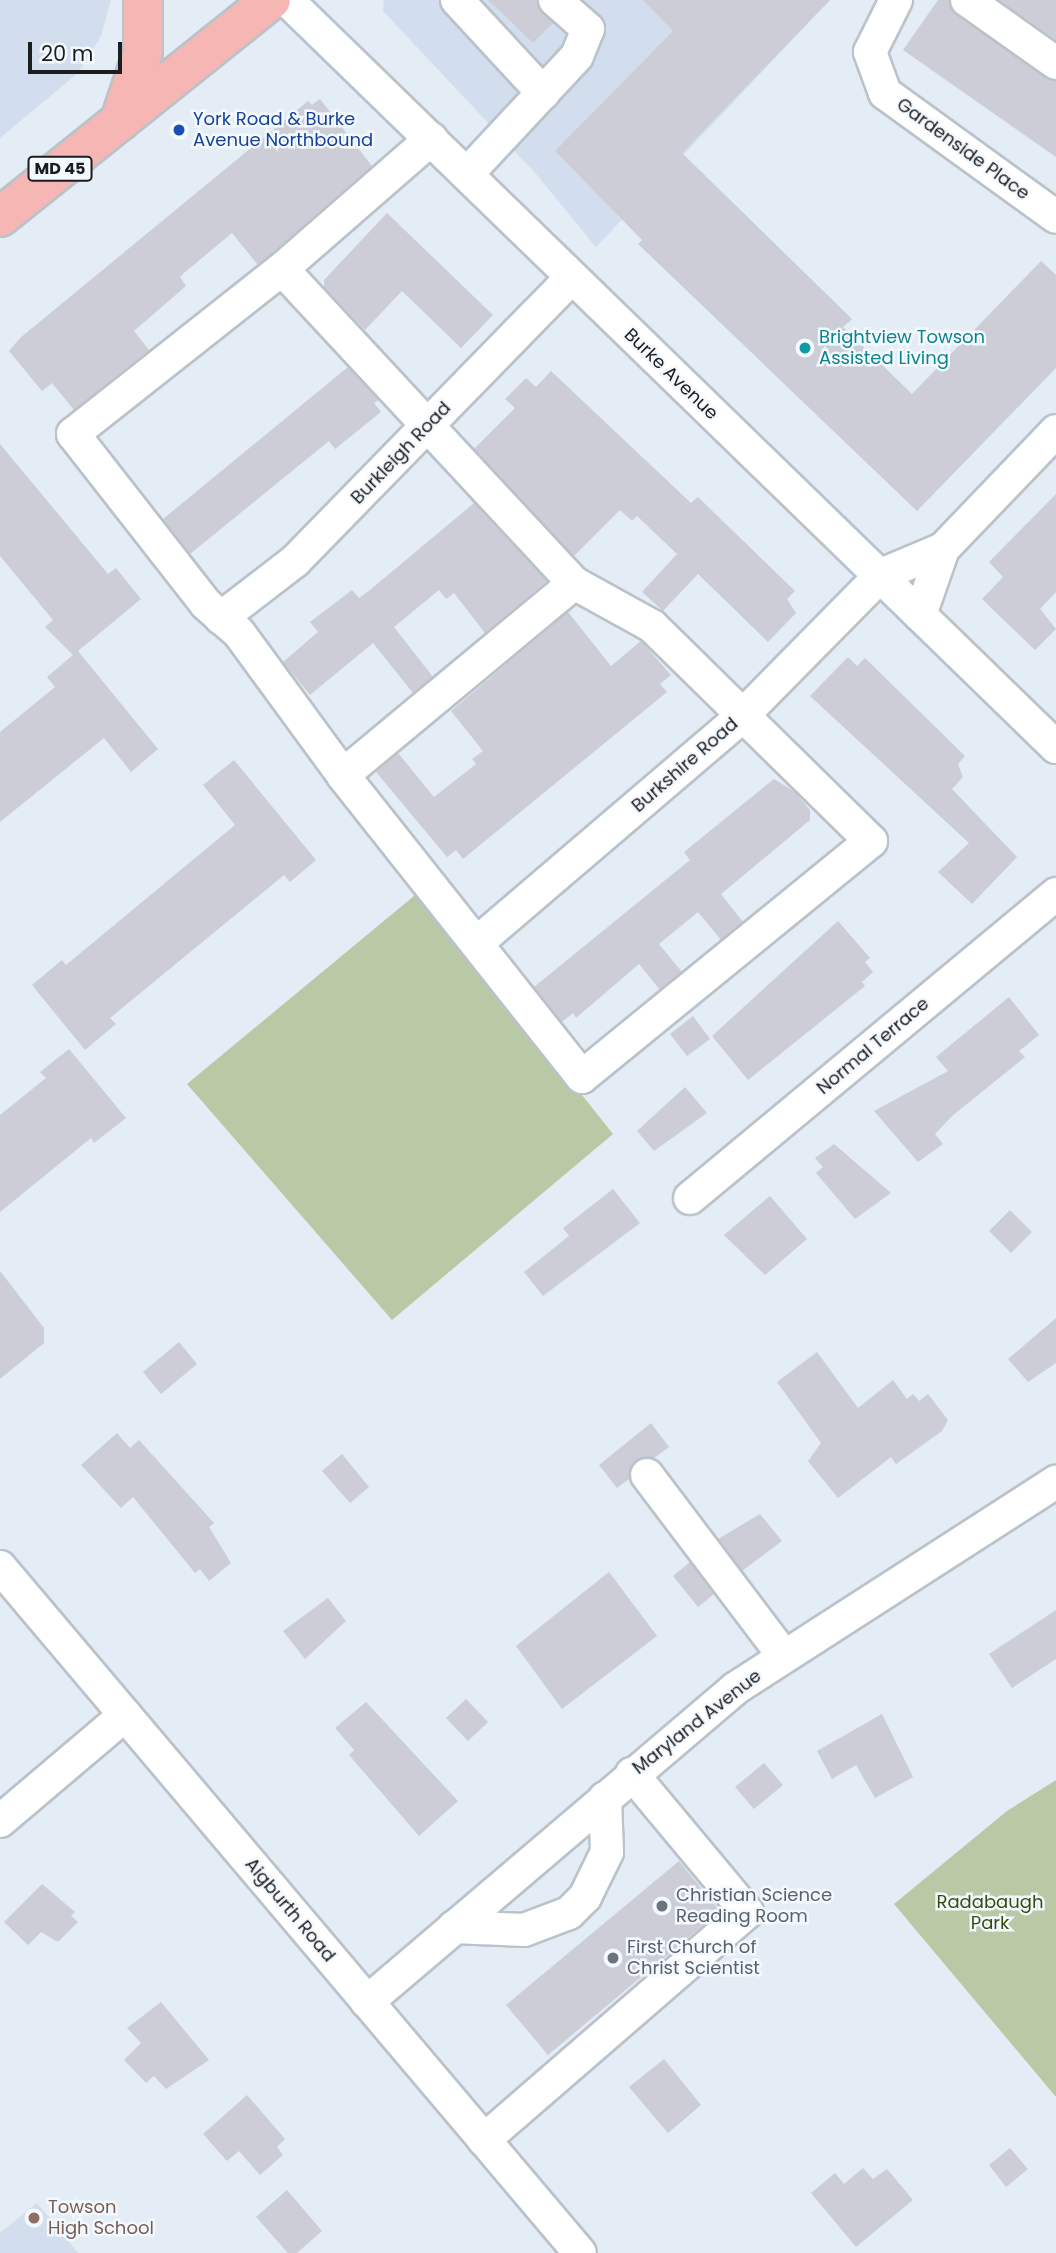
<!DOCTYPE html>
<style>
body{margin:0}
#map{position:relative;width:1056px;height:2253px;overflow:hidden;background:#e4ecf5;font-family:Poppins,sans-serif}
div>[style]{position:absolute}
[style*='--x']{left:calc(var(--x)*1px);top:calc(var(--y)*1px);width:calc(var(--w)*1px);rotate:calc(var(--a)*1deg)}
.built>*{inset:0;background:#d2deed}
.green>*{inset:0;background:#b9c9a5}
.building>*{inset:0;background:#cccdd7}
.roads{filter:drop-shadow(2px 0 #bac2ca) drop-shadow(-2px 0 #bac2ca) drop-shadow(0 2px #bac2ca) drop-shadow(0 -2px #bac2ca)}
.minor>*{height:32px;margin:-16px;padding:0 16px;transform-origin:16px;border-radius:16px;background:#fff}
.major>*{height:38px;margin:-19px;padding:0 19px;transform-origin:19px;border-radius:19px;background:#f6b6b3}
.dots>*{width:19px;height:19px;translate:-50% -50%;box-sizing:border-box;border:4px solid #f4f9fe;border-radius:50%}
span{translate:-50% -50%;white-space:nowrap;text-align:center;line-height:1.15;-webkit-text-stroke:5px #f4f9fe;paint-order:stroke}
.shield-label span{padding:2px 5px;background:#f4f9fe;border:2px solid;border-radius:5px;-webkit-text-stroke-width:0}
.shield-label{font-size:16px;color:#1b1d20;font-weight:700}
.transit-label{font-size:18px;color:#164399}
.left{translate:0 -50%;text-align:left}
.street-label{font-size:18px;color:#1b1d20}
.culture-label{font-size:18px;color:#0d838f}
.worship-label{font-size:18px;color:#5b616d}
.park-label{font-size:18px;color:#364c0f}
.education-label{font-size:18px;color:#785e54}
.scale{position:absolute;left:28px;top:42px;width:94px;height:32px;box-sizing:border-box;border:4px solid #1b1d20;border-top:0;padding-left:9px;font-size:21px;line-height:24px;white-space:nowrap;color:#1b1d20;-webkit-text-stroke:5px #f4f9fe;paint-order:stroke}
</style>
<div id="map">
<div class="built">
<div style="clip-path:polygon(0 0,111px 0,101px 36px,78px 73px,0 138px)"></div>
<div style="clip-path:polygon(384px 0,830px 0,596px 247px,536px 174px,383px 11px)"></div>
<div style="clip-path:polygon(37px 2203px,78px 2253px,0 2253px,0 2233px)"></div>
</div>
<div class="green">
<div style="clip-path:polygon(420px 891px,613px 1134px,392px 1320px,187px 1084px)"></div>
<div style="clip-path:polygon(1056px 1780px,1056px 2097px,894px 1904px,1007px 1811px)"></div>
</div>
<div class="building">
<div style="clip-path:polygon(488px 0,537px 0,553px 23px,533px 43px)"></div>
<div style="clip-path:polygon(643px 0,830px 0,682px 153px,852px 319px,843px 327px,912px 394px,1041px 261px,1056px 275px,1056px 368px,917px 511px,638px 244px,642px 240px,555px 151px,673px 31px)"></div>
<div style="clip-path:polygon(938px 0,949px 0,956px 15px,1056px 81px,1056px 157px,903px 50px)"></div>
<div style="clip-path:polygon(999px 0,1056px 0,1056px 40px)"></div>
<div style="clip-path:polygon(320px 99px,372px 166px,258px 265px,232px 233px,184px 273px,180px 277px,186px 286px,134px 331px,149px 350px,74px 410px,52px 383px,42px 391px,9px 351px,20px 338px,308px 101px,312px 105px)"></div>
<div style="clip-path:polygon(387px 213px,493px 315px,461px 348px,402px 291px,365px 330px,324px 287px,324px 280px)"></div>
<div style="clip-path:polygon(348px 367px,379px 400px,374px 403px,381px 412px,335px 449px,329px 441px,190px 554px,163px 519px)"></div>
<div style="clip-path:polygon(551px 371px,691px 503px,698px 497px,795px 591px,787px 599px,796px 613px,768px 642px,698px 574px,663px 611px,642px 592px,677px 554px,637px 516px,632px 521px,620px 510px,574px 556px,474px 449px,515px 408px,505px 399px,526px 378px,536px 387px)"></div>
<div style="clip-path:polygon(0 444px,108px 574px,116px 568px,141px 599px,78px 651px,158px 749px,131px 772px,104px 738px,0 822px,0 732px,55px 687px,47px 677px,73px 655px,45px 627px,53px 620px,0 556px)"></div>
<div style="clip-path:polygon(1056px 494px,1056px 592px,1040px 609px,1056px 629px,1035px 650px,982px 599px,1003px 577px,989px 562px)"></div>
<div style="clip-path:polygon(474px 503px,547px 581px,485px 633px,454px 593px,446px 599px,439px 590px,394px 627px,433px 677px,413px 693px,373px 643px,310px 695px,283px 662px,318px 632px,310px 622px,352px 590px,359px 598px,370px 590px)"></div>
<div style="clip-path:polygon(568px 612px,611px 666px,641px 641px,671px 675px,660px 684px,667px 692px,463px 859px,456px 850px,447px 857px,376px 772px,398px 753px,434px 797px,476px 764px,472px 759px,483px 751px,451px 711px)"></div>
<div style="clip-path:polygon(848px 657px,857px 666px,865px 658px,965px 756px,958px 764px,963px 777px,952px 789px,1017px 857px,972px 904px,938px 872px,969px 843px,810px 696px)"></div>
<div style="clip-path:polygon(234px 760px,316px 860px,290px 882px,284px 875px,110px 1018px,116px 1024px,85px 1050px,32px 985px,62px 960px,66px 965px,235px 825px,203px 785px)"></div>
<div style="clip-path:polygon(774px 779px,795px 792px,810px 810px,810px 820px,721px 894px,743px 922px,721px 940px,698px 912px,659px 944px,682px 972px,660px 990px,639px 964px,576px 1018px,573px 1013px,562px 1022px,534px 987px,690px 860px,684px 852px)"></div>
<div style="clip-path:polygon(838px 921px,870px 958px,865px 962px,873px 972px,862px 982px,865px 986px,748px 1080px,712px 1036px)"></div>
<div style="clip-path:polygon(1009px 997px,1039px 1035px,1019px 1051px,1025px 1057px,952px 1116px,935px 1134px,943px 1144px,918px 1162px,874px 1111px,948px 1071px,936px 1057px)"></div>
<div style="clip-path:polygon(693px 1016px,710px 1039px,687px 1056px,670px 1034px)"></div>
<div style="clip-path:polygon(69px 1049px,126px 1118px,94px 1143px,91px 1138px,0 1212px,0 1115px,46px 1078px,40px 1072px)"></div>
<div style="clip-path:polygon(685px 1087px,707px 1113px,654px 1151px,637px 1131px)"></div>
<div style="clip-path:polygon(834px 1144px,891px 1193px,855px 1219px,816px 1173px,823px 1167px,815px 1158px)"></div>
<div style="clip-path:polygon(613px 1189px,640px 1223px,543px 1296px,524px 1272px,569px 1236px,563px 1228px)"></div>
<div style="clip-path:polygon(770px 1196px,807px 1239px,765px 1275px,724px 1235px)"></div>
<div style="clip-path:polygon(1010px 1210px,1032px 1232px,1011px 1253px,989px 1231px)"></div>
<div style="clip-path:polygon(0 1271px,44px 1328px,44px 1343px,0 1379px)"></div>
<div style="clip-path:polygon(1056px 1318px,1056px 1363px,1028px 1382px,1008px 1359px)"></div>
<div style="clip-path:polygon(179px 1342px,197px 1364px,161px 1394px,143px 1372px)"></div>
<div style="clip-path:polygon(817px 1352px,858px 1408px,893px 1380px,907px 1399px,913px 1394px,919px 1401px,928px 1394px,948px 1420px,942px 1431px,896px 1464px,891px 1457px,838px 1498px,808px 1461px,821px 1443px,777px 1382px)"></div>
<div style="clip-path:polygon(651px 1423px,669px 1447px,654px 1458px,635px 1461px,629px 1479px,617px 1488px,599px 1465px)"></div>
<div style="clip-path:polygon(117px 1433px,130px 1448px,139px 1440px,214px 1523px,209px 1527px,231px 1563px,209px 1581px,200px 1569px,195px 1573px,133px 1497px,121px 1508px,81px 1465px)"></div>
<div style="clip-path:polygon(342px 1454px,369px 1487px,350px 1503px,322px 1471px)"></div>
<div style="clip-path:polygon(760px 1514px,782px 1541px,742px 1571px,718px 1539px)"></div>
<div style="clip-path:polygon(690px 1562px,714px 1594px,698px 1607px,673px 1576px)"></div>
<div style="clip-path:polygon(609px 1572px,657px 1636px,562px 1709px,516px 1646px)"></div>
<div style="clip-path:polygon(328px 1598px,346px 1621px,305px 1659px,283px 1631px)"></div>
<div style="clip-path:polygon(1056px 1610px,1056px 1659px,1012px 1688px,989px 1654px)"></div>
<div style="clip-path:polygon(466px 1699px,488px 1722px,468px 1741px,446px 1718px)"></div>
<div style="clip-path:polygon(366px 1702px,458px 1801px,419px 1836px,349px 1755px,354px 1750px,335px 1728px)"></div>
<div style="clip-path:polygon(882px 1714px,913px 1777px,875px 1798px,856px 1765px,832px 1779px,817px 1751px)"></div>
<div style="clip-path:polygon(764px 1763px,783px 1785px,754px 1809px,735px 1787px)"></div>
<div style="clip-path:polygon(679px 1861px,720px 1911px,548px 2055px,506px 2005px)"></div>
<div style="clip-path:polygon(42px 1884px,75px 1912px,71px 1916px,78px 1922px,58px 1942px,41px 1932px,28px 1945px,4px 1922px)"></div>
<div style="clip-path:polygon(161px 2002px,209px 2060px,166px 2089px,154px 2076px,146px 2083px,124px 2060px,141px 2043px,127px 2028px)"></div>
<div style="clip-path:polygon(664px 2059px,701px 2105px,668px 2133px,629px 2087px)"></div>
<div style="clip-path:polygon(247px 2095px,285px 2139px,277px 2147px,283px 2155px,260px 2175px,239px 2151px,227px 2161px,203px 2134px)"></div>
<div style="clip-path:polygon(1010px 2148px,1028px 2169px,1006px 2187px,989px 2165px)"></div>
<div style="clip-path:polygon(863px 2168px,873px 2179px,887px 2169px,913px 2200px,856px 2247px,811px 2193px,835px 2173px,844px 2184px)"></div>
<div style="clip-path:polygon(287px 2190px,322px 2231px,297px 2253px,288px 2253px,256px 2217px)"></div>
</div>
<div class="roads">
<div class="minor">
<div style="--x:287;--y:0;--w:1072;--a:44.17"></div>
<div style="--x:457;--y:0;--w:127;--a:47.2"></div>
<div style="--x:896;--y:0;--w:58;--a:116.6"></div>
<div style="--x:870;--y:52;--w:44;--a:69.9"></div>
<div style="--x:885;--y:93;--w:211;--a:35.9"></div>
<div style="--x:967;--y:0;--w:109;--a:35.3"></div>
<div style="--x:467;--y:174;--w:161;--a:-47"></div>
<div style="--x:577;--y:56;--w:29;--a:-68"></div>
<div style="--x:588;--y:29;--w:44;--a:-138.7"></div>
<div style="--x:282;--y:269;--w:429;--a:47.1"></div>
<div style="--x:920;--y:615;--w:70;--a:-70.8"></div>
<div style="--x:221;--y:618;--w:93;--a:-37.6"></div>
<div style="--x:295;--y:561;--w:395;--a:-45.7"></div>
<div style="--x:343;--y:775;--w:300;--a:-39.7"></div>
<div style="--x:574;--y:583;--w:89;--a:28.9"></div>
<div style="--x:652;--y:626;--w:307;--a:44.5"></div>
<div style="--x:871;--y:841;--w:373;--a:140.8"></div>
<div style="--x:582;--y:1077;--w:385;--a:-128.4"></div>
<div style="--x:343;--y:775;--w:176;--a:-126.2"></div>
<div style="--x:239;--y:633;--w:44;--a:-138.7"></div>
<div style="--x:206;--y:604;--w:216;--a:-128"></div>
<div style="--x:73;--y:434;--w:266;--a:-38.3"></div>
<div style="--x:282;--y:269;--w:198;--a:-41.1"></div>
<div style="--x:478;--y:942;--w:346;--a:-40.5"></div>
<div style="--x:741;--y:717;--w:199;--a:-45.4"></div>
<div style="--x:881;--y:575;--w:67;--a:-22.8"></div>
<div style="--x:943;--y:549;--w:163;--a:-46.2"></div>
<div style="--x:690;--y:1198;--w:476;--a:-39.7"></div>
<div style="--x:647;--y:1475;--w:227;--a:52.9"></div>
<div style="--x:0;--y:1567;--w:898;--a:49.79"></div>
<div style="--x:0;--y:1821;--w:164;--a:-40.3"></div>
<div style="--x:454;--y:1927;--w:70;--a:2.5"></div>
<div style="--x:524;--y:1930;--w:48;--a:-20.7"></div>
<div style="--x:569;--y:1913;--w:23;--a:-45"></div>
<div style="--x:585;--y:1897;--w:50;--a:-63.9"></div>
<div style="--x:607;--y:1852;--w:54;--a:-92.1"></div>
<div style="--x:367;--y:2002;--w:485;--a:-40.4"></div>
<div style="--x:736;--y:1688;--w:381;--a:-32.8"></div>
<div style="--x:484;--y:2140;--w:348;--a:-40.9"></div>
<div style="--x:747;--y:1912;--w:180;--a:-129.8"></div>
</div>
<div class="major">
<div style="--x:120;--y:121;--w:73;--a:-71.6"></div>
<div style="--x:143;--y:52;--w:52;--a:-90"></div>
<div style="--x:0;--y:217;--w:347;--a:-38.7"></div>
</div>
</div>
<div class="dots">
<div style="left:179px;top:130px;background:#1a4fb4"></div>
<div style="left:805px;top:348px;background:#0f9aa8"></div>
<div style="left:662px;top:1906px;background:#6b7280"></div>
<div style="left:613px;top:1958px;background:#6b7280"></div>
<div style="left:34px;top:2218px;background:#8d6e63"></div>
</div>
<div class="shield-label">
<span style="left:60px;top:169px">MD 45</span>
</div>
<div class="transit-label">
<span class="left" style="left:193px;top:130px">York Road &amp; Burke<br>Avenue Northbound</span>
</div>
<div class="street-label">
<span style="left:963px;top:149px;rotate:36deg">Gardenside Place</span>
<span style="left:671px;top:374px;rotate:44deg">Burke Avenue</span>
<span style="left:401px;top:453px;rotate:-46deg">Burkleigh Road</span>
<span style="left:685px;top:765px;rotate:-41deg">Burkshire Road</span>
<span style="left:873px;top:1046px;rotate:-40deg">Normal Terrace</span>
<span style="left:697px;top:1722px;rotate:-38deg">Maryland Avenue</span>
<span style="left:290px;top:1910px;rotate:50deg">Aigburth Road</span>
</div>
<div class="culture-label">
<span class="left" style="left:819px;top:348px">Brightview Towson<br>Assisted Living</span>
</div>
<div class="worship-label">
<span class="left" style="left:676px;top:1906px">Christian Science<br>Reading Room</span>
<span class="left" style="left:627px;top:1958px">First Church of<br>Christ Scientist</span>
</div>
<div class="park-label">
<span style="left:990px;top:1913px">Radabaugh<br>Park</span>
</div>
<div class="education-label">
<span class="left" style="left:48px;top:2218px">Towson<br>High School</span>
</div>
<div class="scale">20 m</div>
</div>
